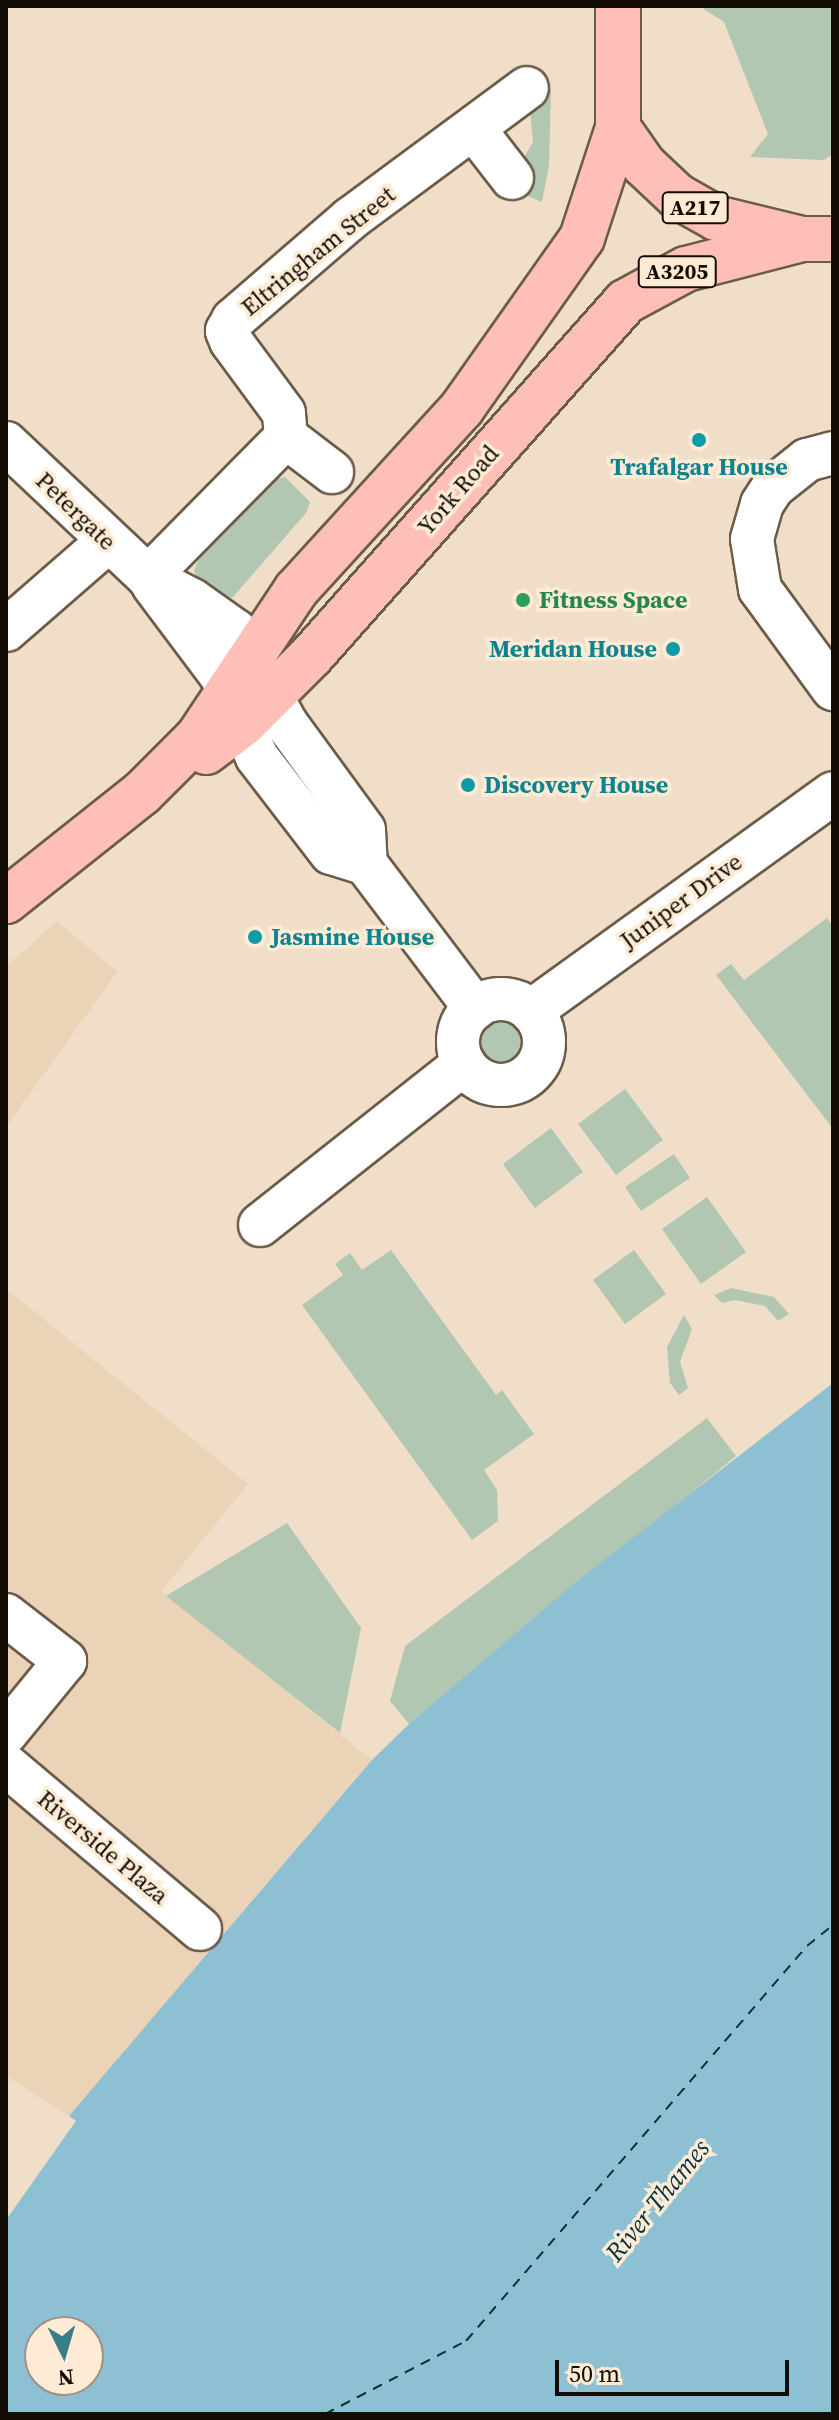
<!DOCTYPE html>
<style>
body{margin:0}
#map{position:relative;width:839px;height:2420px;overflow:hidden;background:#f0dec8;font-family:"Source Serif 4",serif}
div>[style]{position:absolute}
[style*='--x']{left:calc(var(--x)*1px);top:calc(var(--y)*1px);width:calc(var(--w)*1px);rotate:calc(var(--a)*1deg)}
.built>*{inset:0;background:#ead3b7}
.green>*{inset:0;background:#b1c7b2}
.round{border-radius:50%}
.water>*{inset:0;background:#8dc0d3}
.ferry>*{height:2px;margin-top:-1px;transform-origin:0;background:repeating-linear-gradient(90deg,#033341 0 10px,transparent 0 18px)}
.roads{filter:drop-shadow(2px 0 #6b5c49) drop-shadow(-2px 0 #6b5c49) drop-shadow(0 2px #6b5c49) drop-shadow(0 -2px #6b5c49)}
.minor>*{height:42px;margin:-21px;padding:0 21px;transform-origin:21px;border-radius:21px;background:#fff}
.minor>.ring{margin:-21px;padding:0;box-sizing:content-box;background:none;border:42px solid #fff;border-radius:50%}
.highway>*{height:44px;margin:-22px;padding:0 22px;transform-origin:22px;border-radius:22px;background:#fec0b6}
.dots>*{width:22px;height:22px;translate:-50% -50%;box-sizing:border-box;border:4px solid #fdebd5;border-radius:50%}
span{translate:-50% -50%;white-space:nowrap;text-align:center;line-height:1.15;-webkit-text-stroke:7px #fdebd5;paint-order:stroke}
.shield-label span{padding:2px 6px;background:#fdebd5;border:2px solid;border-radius:6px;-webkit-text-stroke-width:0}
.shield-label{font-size:22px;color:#120c05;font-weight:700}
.street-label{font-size:24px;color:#120c05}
.culture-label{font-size:24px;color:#0d838f;font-weight:700}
.right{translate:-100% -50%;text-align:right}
.left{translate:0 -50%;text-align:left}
.leisure-label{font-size:24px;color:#27864d;font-weight:700}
.water-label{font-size:26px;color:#033341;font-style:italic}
.frame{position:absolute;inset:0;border:8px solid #120c05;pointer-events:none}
.north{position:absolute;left:24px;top:2316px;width:80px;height:80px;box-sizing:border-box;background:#fdebd5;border:2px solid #9f9282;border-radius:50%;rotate:175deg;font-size:22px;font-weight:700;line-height:32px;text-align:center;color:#120c05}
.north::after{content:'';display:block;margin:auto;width:28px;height:36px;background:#387e8a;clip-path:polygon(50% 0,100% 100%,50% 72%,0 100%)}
.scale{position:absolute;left:555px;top:2360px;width:234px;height:36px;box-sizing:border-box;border:4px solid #120c05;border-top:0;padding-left:10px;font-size:24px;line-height:28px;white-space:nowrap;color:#120c05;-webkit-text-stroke:6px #fdebd5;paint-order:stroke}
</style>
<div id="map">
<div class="built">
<div style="clip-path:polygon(57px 921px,117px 972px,6px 1127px,6px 967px)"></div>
<div style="clip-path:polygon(6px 1289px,248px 1484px,161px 1591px,372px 1760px,69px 2116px,6px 2076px)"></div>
</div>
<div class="green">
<div style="clip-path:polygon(699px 6px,833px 6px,833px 154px,824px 160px,750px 157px,768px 134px,724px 22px)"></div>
<div style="clip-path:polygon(551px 89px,549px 165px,542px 202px,507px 187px,533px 142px,529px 101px)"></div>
<div style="clip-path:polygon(285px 477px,310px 502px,306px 513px,233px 597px,224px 599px,198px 581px,194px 570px,199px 559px,276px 479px)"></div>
<div style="clip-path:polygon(827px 918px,833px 926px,833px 1129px,716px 975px,731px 964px,744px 980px)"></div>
<div class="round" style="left:477px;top:1019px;width:48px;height:48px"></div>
<div style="clip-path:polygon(625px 1089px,663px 1140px,616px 1175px,578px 1124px)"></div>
<div style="clip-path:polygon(551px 1128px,583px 1172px,535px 1208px,503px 1164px)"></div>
<div style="clip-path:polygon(674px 1154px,690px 1178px,641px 1211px,625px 1187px)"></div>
<div style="clip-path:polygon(707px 1197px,746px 1252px,701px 1284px,662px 1229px)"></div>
<div style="clip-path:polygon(391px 1250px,496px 1395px,502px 1390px,534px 1434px,484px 1470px,497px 1490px,498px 1521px,472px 1540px,302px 1305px,343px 1275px,335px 1264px,350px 1253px,362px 1270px)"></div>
<div style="clip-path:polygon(634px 1250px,666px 1294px,625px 1324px,593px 1280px)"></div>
<div style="clip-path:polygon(731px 1288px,774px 1297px,789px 1314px,778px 1321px,765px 1306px,735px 1300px,722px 1303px,714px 1295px)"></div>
<div style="clip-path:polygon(684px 1315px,692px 1329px,680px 1362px,688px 1388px,679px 1395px,670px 1383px,667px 1347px)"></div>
<div style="clip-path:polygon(707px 1418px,736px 1456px,409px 1724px,390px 1701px,405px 1646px)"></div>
<div style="clip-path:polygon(287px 1523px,361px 1628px,340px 1733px,166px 1596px)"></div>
</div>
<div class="water">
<div style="clip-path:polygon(evenodd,833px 1383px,833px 2414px,6px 2414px,6px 2220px,76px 2121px,69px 2116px,372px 1760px,409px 1724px,576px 1582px,833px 1383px,40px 2332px,88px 2332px,88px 2380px,40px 2380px,40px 2332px)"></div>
</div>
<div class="ferry">
<div style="--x:325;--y:2414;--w:159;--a:-27.4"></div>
<div style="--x:466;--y:2341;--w:522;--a:-49.2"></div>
<div style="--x:807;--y:1946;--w:33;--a:-39"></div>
</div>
<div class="roads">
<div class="minor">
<div style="--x:474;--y:129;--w:62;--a:52.2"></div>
<div style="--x:286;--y:437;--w:58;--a:37.3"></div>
<div style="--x:6;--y:443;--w:195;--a:43.3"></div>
<div style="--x:148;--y:577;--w:50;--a:27.6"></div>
<div style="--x:192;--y:600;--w:54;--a:35.2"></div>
<div style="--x:236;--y:631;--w:105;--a:61.5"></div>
<div style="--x:286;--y:723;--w:132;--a:53.9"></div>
<div style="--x:364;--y:830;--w:34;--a:87"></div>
<div style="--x:366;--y:864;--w:181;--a:52.9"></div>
<div style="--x:833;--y:453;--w:27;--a:165"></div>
<div style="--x:807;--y:460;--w:43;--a:141.5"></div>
<div style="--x:773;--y:487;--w:20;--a:123"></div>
<div style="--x:762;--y:504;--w:36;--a:106"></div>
<div style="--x:752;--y:539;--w:51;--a:80.9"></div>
<div style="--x:760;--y:589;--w:124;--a:53.9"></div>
<div style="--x:148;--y:577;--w:197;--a:-45.4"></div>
<div style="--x:286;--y:437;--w:24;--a:-95"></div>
<div style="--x:284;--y:413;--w:89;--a:-126.4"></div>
<div style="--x:231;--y:341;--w:11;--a:-112"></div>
<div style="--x:227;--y:331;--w:13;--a:-61"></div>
<div style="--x:233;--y:320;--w:155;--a:-40.8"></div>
<div style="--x:350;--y:219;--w:220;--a:-36.5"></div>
<div style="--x:153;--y:585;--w:115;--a:53.1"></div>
<div style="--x:222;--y:677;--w:87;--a:66.4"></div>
<div style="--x:257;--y:757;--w:121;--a:52.4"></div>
<div style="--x:331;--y:853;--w:37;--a:17"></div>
<div style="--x:6;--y:630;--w:133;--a:-41"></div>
<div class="ring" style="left:458px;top:999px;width:44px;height:44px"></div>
<div style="--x:531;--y:1011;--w:372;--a:-35.8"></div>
<div style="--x:260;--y:1225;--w:260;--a:-38.3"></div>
<div style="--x:6;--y:1615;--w:75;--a:37.9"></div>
<div style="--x:65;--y:1661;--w:93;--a:129.3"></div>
<div style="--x:6;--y:1765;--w:254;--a:40.2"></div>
</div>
<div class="highway">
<div style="--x:618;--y:6;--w:122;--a:90"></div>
<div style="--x:618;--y:128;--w:45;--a:54.9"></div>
<div style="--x:644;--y:165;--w:45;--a:43.2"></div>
<div style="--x:677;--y:196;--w:45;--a:29.4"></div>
<div style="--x:716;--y:218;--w:89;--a:13.7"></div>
<div style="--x:802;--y:239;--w:31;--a:0"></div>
<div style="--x:206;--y:752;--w:48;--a:-37.3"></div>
<div style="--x:244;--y:723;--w:96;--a:-45"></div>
<div style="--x:312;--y:655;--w:472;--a:-48.4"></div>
<div style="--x:625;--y:302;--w:69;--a:-28.4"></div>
<div style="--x:686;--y:269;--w:120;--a:-14.5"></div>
<div style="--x:6;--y:901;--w:174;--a:-38.5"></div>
<div style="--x:142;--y:793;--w:79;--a:-45"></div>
<div style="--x:198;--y:737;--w:177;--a:-56.3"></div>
<div style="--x:296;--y:590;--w:246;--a:-47.6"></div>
<div style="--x:462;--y:408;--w:208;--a:-54.8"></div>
<div style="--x:582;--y:238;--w:116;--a:-71.9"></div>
</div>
</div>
<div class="dots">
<div style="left:699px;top:440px;background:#0f9aa8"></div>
<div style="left:523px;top:600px;background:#2e9e5b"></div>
<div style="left:673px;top:649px;background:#0f9aa8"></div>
<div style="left:468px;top:785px;background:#0f9aa8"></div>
<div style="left:255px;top:937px;background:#0f9aa8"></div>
</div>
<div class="shield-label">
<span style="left:695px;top:208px">A217</span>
<span style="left:677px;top:272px">A3205</span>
</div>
<div class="street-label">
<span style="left:318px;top:251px;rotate:-39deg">Eltringham Street</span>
<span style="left:458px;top:490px;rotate:-49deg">York Road</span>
<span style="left:76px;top:511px;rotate:44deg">Petergate</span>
<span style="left:681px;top:901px;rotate:-36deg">Juniper Drive</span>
<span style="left:103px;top:1847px;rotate:40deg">Riverside Plaza</span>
</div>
<div class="culture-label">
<span style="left:699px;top:467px">Trafalgar House</span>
<span class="right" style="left:657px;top:649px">Meridan House</span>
<span class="left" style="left:484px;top:785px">Discovery House</span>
<span class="left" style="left:271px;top:937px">Jasmine House</span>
</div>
<div class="leisure-label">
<span class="left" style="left:539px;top:600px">Fitness Space</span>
</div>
<div class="water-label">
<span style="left:658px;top:2201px;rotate:-51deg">River Thames</span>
</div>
<div class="frame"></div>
<div class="north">N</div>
<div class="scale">50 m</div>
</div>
